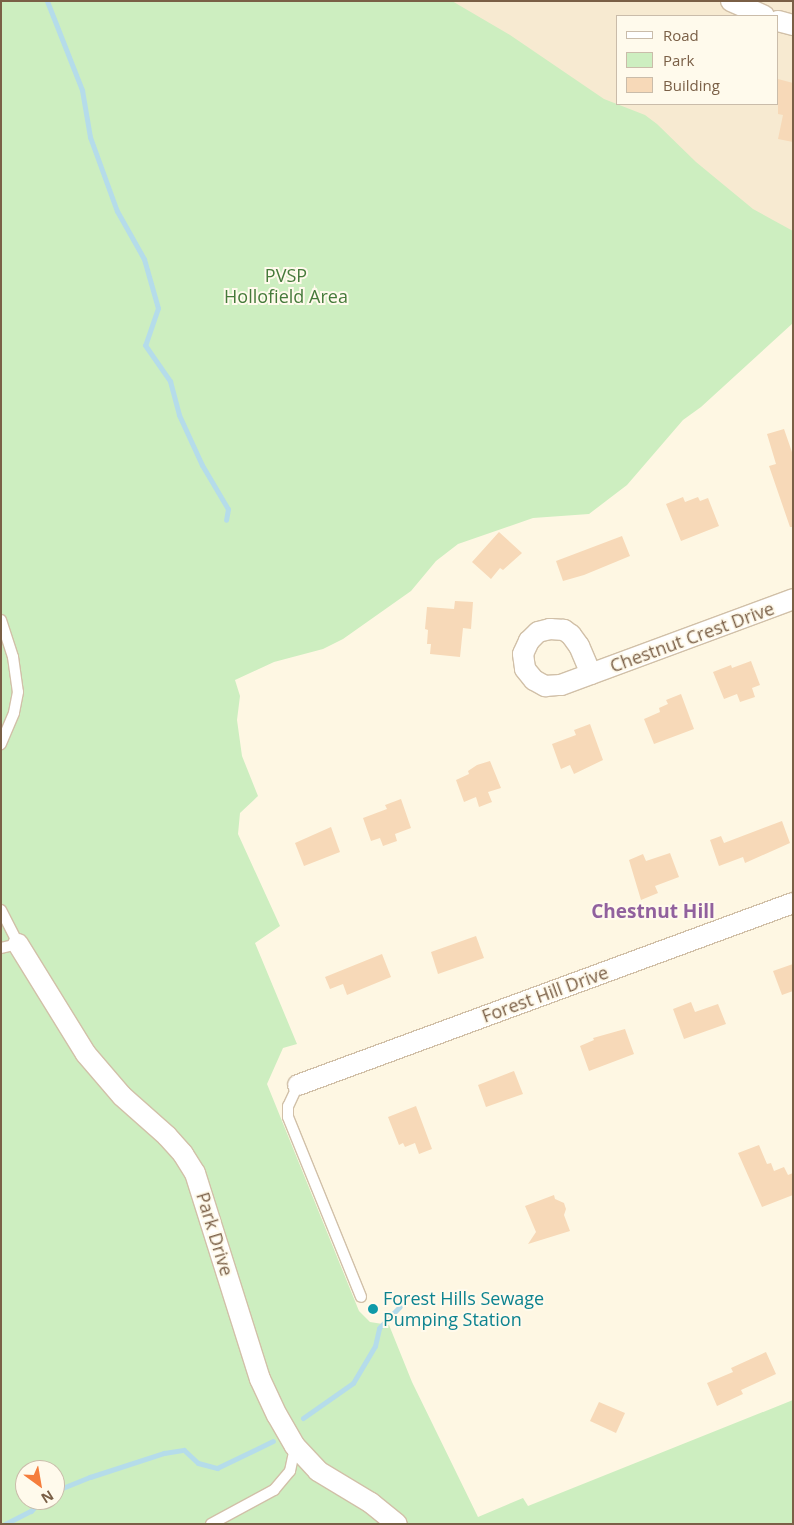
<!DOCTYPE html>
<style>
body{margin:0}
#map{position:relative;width:794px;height:1525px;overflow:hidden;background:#fef7e3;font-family:"Open Sans",sans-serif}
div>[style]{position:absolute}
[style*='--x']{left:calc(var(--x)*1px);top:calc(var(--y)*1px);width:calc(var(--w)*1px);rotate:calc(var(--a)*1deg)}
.residential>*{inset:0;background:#f7ead1}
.green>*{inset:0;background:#cdeec0}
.stream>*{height:5px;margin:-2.5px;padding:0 2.5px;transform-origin:2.5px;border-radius:2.5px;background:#b5dcea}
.building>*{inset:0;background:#f7d9b8}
.roads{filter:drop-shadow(1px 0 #d1c0a8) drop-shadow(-1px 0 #d1c0a8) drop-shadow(0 1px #d1c0a8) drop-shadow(0 -1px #d1c0a8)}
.service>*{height:10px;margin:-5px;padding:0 5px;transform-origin:5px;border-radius:5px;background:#fff}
.minor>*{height:20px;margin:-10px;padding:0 10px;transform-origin:10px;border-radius:10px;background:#fff}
.dots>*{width:14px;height:14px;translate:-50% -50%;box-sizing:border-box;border:2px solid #fffaec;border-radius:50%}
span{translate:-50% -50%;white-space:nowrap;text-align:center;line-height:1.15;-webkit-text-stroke:4px #fffaec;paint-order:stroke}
.park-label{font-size:18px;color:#457a3a}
.street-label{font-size:18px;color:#7a5f46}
.culture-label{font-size:18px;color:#0d838f}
.left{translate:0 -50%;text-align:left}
.neighbourhood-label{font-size:19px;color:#91619e;font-weight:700}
.frame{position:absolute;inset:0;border:2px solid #7a5f46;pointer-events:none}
.legend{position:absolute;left:616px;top:15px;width:162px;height:90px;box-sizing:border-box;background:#fffaec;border:1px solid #cabcaa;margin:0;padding:6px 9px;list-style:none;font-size:15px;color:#7a5f46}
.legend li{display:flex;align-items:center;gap:10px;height:25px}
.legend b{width:25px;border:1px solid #cabcaa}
.north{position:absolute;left:15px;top:1460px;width:50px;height:50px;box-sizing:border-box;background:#fffaec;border:1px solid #cabcaa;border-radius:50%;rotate:148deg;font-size:14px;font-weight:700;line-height:20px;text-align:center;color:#7a5f46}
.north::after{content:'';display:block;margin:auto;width:18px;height:22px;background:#f57d3c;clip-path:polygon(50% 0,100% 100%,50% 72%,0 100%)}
</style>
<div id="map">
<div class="residential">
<div style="clip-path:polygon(evenodd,400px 1px,793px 1px,793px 235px,400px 1px,618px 16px,778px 16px,778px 104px,618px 104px,618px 16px)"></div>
</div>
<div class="green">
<div style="clip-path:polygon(evenodd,1px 1px,452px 1px,510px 35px,604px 99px,645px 115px,657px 124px,696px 162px,753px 209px,793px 231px,793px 323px,701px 407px,683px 420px,627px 485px,589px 514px,533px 518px,458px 544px,436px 561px,411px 591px,343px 639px,323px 649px,274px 662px,235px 680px,240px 696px,237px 720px,242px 756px,258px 796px,240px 813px,238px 834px,280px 926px,255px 943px,297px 1044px,283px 1048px,267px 1084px,359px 1311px,370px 1322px,389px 1325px,412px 1382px,478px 1517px,523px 1498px,528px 1506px,793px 1400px,793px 1524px,1px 1524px,1px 1px,25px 1470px,55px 1470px,55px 1500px,25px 1500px,25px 1470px)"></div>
</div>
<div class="stream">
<div style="--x:47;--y:1;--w:96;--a:68.5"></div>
<div style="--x:82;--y:90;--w:48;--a:80.3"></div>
<div style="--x:90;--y:137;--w:79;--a:70"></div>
<div style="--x:117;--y:211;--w:55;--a:60.6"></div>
<div style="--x:144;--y:259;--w:51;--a:74.1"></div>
<div style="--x:158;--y:308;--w:39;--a:109"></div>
<div style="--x:145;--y:345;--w:44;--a:55.2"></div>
<div style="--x:170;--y:381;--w:35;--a:75"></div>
<div style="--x:179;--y:415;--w:55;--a:65.3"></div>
<div style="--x:202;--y:465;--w:51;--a:59.4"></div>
<div style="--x:228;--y:509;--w:11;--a:100"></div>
<div style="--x:303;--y:1418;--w:61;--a:-35"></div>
<div style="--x:353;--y:1383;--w:43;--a:-59.3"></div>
<div style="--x:375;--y:1346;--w:18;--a:-77"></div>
<div style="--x:379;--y:1328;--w:30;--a:-46"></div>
<div style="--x:55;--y:1491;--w:38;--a:-22"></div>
<div style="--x:90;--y:1477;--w:78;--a:-18"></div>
<div style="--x:164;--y:1453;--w:20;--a:-9"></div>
<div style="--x:184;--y:1450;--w:19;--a:43"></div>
<div style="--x:198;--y:1463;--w:20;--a:15"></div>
<div style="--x:217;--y:1468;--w:62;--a:-25.7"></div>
<div style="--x:5;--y:1524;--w:29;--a:-27"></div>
<div style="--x:31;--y:1511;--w:15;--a:-48"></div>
</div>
<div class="building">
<div style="clip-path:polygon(778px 79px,793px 83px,793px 142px,778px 139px,783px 115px,778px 114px)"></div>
<div style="clip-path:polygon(784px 429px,793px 455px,793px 527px,790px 527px,769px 466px,776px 464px,767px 434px)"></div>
<div style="clip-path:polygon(683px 497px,685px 502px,698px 497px,700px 501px,708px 498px,719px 526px,681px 541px,666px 504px)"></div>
<div style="clip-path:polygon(499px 532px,522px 553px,503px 570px,500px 568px,491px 579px,472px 562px)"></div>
<div style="clip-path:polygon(622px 536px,630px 556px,584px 575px,563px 581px,556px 561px)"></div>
<div style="clip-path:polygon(455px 601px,473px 602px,471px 629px,463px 628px,460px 657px,430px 654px,431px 644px,427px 644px,428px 630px,425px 629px,427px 607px,454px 609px)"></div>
<div style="clip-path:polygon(751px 661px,760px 685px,752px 688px,755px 697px,740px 702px,737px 694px,724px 699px,713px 672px,731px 665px,732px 668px)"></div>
<div style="clip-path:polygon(681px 694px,694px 729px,654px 744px,644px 719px,660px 712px,659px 708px,668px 704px,666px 700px)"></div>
<div style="clip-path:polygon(590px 724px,603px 760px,574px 774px,570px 765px,561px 769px,552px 744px,576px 735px,574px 730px)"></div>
<div style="clip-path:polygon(490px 761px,501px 788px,488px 792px,492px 802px,479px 807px,476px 797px,464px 802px,456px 780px,469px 774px,468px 771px,477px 765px)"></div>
<div style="clip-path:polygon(401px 799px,411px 828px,395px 834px,397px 841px,383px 846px,380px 838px,371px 841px,363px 818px,387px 809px,385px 805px)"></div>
<div style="clip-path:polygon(782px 821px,790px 843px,745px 863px,743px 857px,719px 866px,710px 840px,721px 836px,724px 843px)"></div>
<div style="clip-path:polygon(331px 827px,340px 852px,304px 866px,295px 843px)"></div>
<div style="clip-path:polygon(670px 853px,679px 877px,655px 886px,658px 893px,641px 900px,629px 860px,643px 854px,646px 861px)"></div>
<div style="clip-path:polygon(476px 936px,484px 958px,438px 974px,431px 952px)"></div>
<div style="clip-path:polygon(382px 954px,391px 977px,347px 995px,343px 984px,330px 989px,325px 977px)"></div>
<div style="clip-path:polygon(793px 964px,793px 991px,782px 995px,773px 971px)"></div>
<div style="clip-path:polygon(691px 1002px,695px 1012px,718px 1004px,726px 1024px,684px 1039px,673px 1009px)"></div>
<div style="clip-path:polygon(625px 1029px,634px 1054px,589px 1071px,580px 1046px,594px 1040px,593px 1038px)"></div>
<div style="clip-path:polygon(514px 1071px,523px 1094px,486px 1107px,478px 1085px)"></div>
<div style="clip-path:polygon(416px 1106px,432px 1149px,419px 1154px,415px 1143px,405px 1147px,403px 1143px,399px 1145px,388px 1117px)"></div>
<div style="clip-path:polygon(759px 1145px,767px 1164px,771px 1163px,774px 1171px,784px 1167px,788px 1175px,793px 1173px,793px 1195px,762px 1207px,738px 1153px)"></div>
<div style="clip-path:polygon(554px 1195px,555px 1199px,564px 1203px,566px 1209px,564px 1215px,570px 1231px,528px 1244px,536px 1232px,525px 1206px)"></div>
<div style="clip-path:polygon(766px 1352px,776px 1374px,741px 1390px,743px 1394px,717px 1406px,707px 1383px,733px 1372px,731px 1368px)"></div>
<div style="clip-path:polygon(599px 1402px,625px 1413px,616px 1433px,590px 1421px)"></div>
</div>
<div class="roads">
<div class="service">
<div style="--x:1;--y:620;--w:39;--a:72"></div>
<div style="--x:13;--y:657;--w:35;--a:82"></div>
<div style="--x:18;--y:692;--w:21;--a:101"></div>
<div style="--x:14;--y:713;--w:34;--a:113"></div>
<div style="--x:1;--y:910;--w:38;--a:63"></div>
<div style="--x:18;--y:944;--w:17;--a:167"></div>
<div style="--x:298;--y:1085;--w:23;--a:115"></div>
<div style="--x:288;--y:1106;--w:11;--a:90"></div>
<div style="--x:288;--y:1117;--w:194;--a:67.9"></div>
<div style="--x:211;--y:1524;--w:72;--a:-28.4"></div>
<div style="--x:274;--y:1490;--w:25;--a:-50"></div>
<div style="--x:290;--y:1471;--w:25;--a:-78"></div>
</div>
<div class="minor">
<div style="--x:731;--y:1;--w:36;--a:24"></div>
<div style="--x:778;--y:21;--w:16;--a:15"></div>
<div style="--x:591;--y:674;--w:30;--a:-113"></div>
<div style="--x:579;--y:646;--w:14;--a:-126"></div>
<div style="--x:571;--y:635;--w:9;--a:-144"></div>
<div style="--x:564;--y:630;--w:14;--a:-176"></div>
<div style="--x:550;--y:629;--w:12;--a:166"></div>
<div style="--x:538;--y:632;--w:13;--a:135"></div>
<div style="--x:529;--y:641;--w:14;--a:115"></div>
<div style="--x:523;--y:654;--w:15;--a:82"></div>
<div style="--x:525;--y:669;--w:14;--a:51"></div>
<div style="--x:534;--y:680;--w:13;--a:29"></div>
<div style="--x:545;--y:686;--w:16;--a:-4"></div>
<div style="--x:561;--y:685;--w:247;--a:-20.3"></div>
<div style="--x:18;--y:944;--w:129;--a:58.3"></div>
<div style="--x:86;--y:1054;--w:55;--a:49.4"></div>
<div style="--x:122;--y:1096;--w:60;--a:41.6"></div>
<div style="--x:167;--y:1136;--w:24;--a:48"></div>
<div style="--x:183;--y:1154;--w:22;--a:58"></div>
<div style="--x:195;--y:1173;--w:216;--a:72.5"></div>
<div style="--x:260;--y:1379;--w:40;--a:65"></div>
<div style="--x:277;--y:1415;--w:36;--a:60"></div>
<div style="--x:295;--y:1446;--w:34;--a:47"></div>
<div style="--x:318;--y:1471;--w:62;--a:31.1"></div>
<div style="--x:371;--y:1503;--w:33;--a:39"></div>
<div style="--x:298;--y:1085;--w:527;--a:-20.19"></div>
</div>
</div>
<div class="dots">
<div style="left:373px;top:1309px;background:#0f9aa8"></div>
</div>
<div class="park-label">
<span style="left:286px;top:286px">PVSP<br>Hollofield Area</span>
</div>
<div class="street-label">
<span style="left:692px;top:637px;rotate:-20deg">Chestnut Crest Drive</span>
<span style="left:545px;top:994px;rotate:-20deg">Forest Hill Drive</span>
<span style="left:215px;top:1234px;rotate:73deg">Park Drive</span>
</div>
<div class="culture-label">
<span class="left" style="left:383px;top:1309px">Forest Hills Sewage<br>Pumping Station</span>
</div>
<div class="neighbourhood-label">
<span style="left:653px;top:912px">Chestnut Hill</span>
</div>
<div class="frame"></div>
<ul class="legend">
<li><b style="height:6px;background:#fff"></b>Road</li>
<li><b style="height:14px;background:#cdeec0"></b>Park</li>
<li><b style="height:14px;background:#f7d9b8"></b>Building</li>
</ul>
<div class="north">N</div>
</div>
